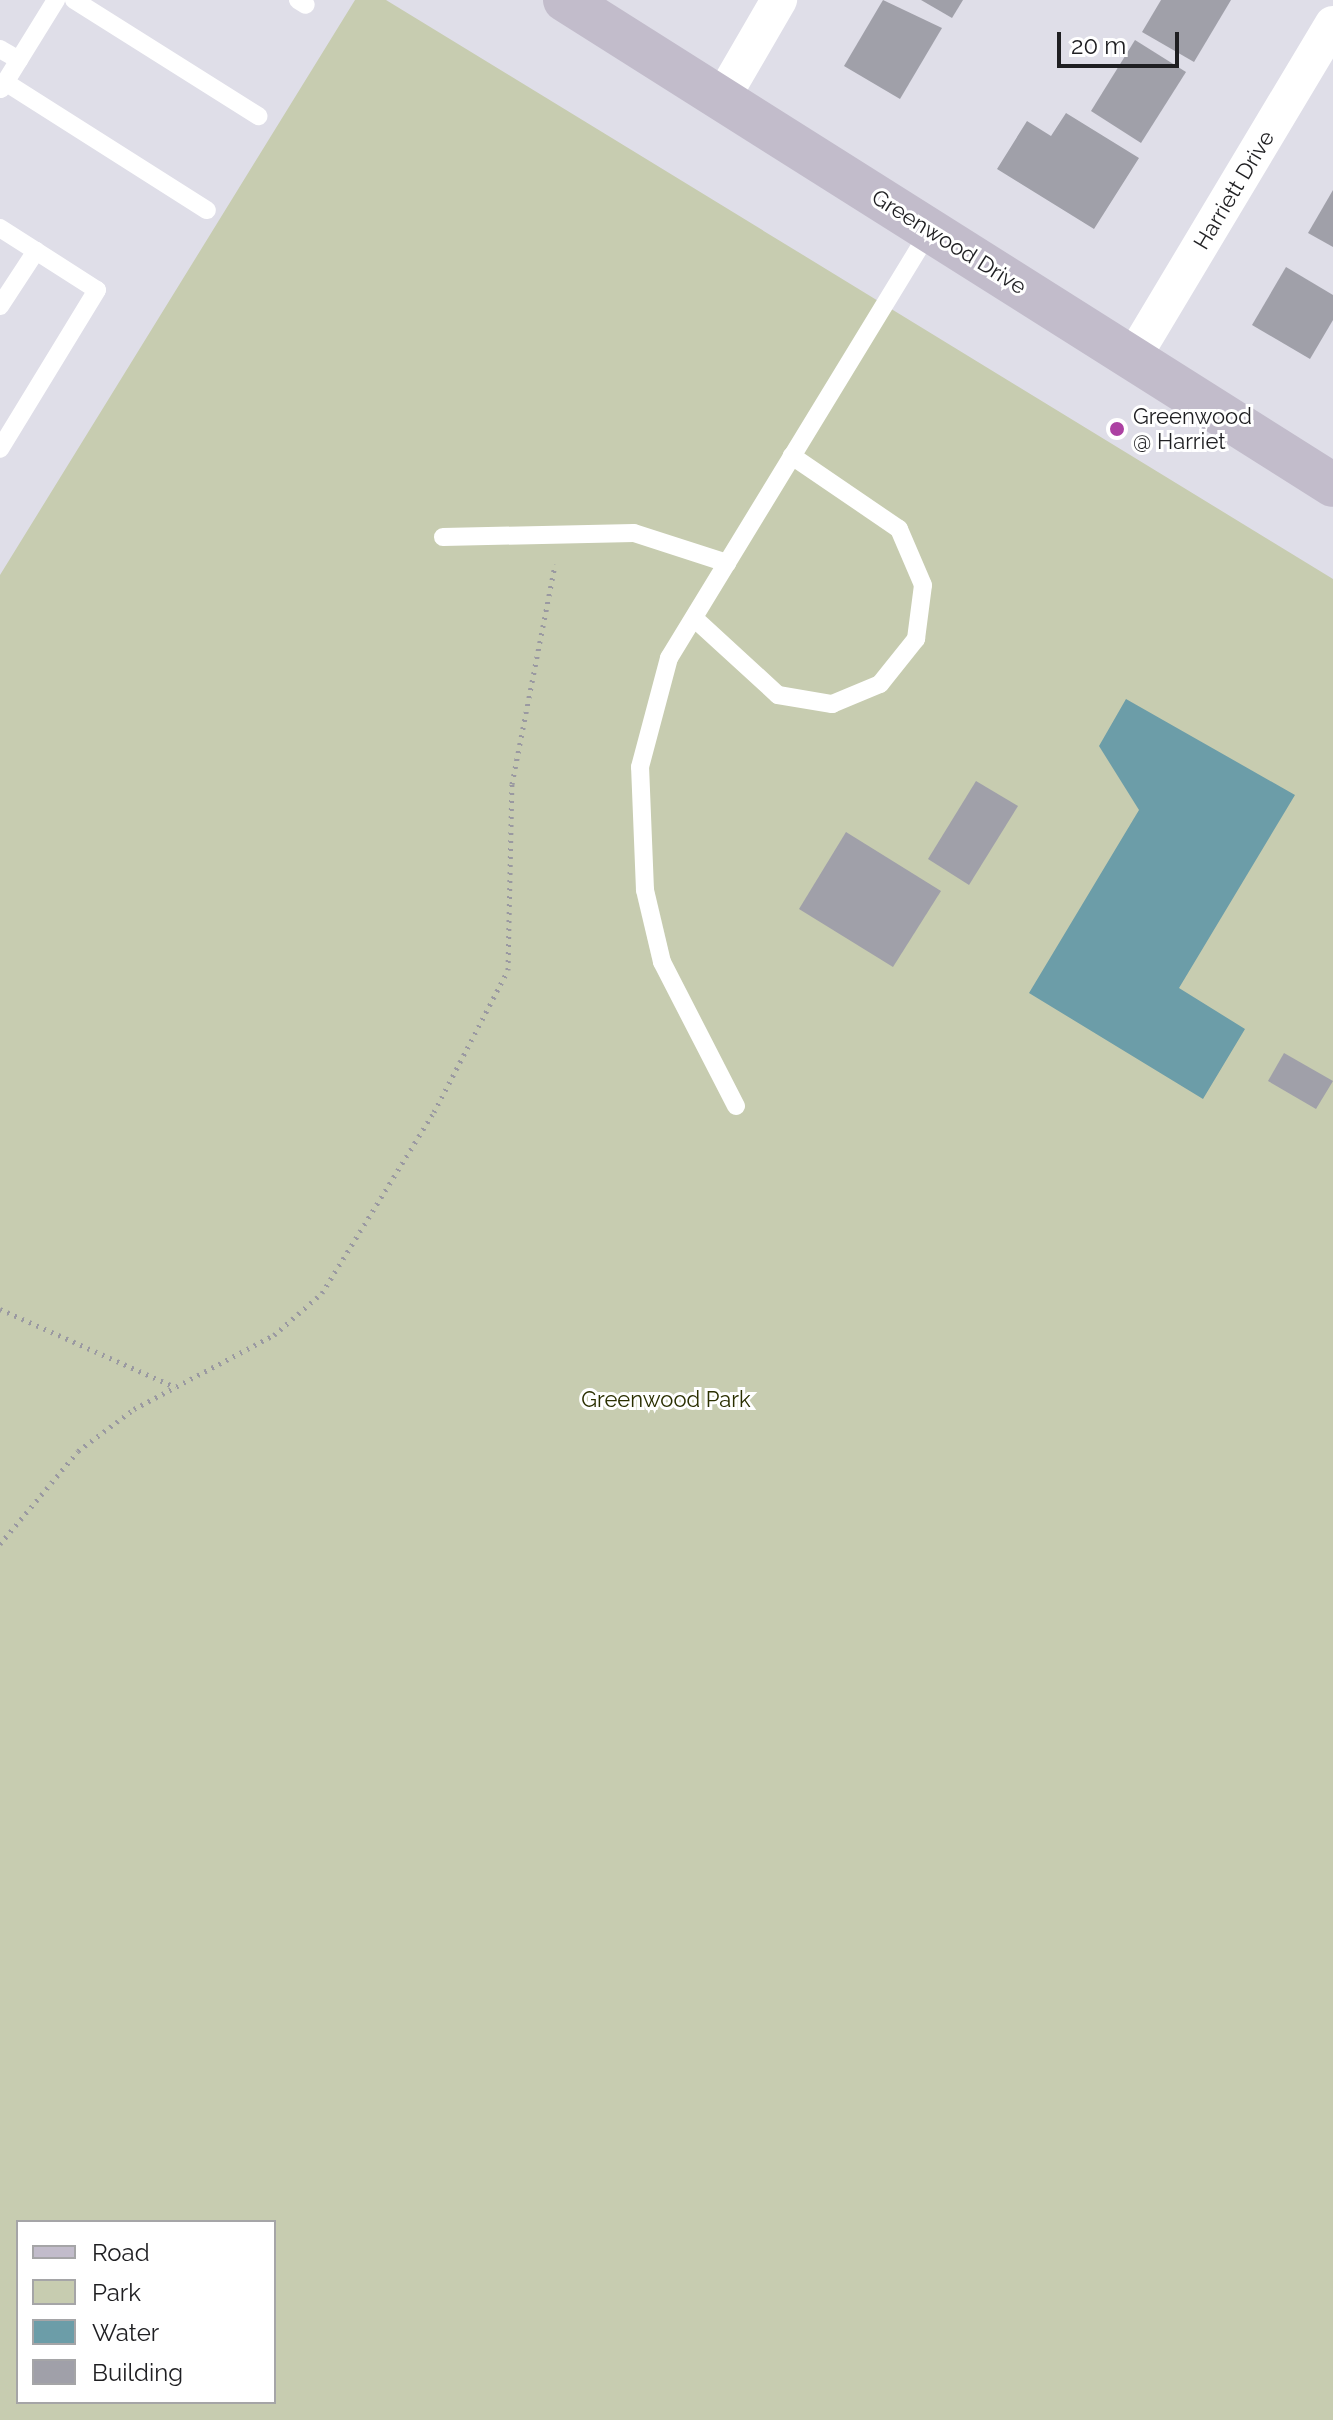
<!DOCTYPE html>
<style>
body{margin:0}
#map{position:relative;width:1333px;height:2420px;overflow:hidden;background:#dfdee8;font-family:Raleway,sans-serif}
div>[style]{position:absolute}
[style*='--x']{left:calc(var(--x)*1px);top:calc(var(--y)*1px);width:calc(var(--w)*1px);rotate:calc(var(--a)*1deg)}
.green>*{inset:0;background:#c7ccb0}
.water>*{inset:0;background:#6c9da8}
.building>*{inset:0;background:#a0a0a9}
.path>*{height:5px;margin-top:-2.5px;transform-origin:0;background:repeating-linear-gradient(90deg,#9a99a1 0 2px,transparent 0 8px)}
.lane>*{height:18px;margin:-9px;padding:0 9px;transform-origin:9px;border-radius:9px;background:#fff}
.street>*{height:36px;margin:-18px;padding:0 18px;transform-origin:18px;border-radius:18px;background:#fff}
.secondary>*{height:44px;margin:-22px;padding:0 22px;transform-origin:22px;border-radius:22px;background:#c2bccb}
.dots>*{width:22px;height:22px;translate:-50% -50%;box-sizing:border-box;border:4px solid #fff;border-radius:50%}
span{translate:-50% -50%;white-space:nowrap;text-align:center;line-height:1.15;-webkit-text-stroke:6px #fff;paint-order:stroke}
.street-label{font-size:22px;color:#1f1f22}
.poi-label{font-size:22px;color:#1f1f22}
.left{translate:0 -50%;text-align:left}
.park-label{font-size:22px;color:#2a2f00}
.legend{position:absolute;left:16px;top:2220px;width:260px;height:184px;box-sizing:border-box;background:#fff;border:2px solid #a5a5a7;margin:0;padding:10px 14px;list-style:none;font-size:24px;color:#1f1f22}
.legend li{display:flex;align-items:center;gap:16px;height:40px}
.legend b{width:40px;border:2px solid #a5a5a7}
.scale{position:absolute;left:1057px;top:32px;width:122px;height:36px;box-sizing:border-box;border:4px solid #1f1f22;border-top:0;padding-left:10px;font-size:24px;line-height:28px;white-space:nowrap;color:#1f1f22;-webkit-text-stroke:6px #fff;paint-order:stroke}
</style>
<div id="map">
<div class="green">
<div style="clip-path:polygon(evenodd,355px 0,386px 0,1333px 579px,1333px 2420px,0 2420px,0 575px,355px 0,18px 2222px,274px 2222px,274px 2402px,18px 2402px,18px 2222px)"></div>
</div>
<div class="water">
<div style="clip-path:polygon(1126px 699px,1295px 795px,1179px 988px,1245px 1029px,1203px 1099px,1029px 993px,1139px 810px,1099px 746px)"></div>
</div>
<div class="building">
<div style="clip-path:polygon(883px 0,942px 28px,900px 99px,844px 66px)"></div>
<div style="clip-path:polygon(921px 0,963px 0,952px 18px)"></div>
<div style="clip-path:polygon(1161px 0,1231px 0,1194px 62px,1142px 32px)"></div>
<div style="clip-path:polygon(1135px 40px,1186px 72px,1141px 143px,1091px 111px)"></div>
<div style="clip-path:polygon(1066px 113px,1139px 158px,1094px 229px,997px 169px,1027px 121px,1051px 136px)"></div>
<div style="clip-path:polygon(1333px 190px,1333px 247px,1308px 233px)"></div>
<div style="clip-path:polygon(1286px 267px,1333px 295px,1333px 320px,1310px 359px,1252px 325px)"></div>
<div style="clip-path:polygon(976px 781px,1018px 806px,969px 885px,928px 859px)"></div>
<div style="clip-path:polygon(846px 832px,941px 891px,893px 967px,799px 909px)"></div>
<div style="clip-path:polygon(1284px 1053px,1333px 1081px,1316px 1109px,1268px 1081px)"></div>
</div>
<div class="path">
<div style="--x:0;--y:1309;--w:192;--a:24"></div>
<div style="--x:0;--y:1544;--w:121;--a:-50"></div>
<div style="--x:78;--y:1451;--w:70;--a:-36.9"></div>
<div style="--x:134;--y:1409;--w:158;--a:-27.9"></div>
<div style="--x:274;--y:1335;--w:64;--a:-41.2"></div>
<div style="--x:322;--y:1293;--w:213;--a:-58.3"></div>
<div style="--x:434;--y:1112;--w:160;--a:-62.5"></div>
<div style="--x:508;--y:970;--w:186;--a:-88.8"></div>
<div style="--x:512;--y:784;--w:224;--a:-78.9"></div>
</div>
<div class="lane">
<div style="--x:74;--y:0;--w:218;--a:32.2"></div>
<div style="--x:298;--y:0;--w:9;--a:32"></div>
<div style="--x:0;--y:49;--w:22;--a:30"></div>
<div style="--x:5;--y:82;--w:239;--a:32.4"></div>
<div style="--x:1;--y:89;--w:105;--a:-58.3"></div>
<div style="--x:0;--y:228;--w:115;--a:32.6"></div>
<div style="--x:97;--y:290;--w:186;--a:121.4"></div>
<div style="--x:0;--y:306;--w:66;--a:-56.8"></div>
<div style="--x:443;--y:537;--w:191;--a:-1.2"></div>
<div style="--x:634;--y:533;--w:98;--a:17.9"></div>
<div style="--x:694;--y:618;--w:114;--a:42.5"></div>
<div style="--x:778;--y:695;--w:55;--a:9.5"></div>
<div style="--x:832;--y:704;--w:52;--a:-22.6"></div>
<div style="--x:880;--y:684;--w:58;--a:-51.3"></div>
<div style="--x:916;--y:639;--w:54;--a:-82.6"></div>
<div style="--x:923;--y:585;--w:61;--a:-113.2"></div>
<div style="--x:899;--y:529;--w:130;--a:-145.7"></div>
<div style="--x:736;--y:1106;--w:162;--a:-117.2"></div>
<div style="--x:662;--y:962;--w:74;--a:-103.3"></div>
<div style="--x:645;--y:890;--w:123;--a:-92.3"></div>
<div style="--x:640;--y:767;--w:113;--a:-75.1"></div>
<div style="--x:669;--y:658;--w:501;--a:-58.62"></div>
</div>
<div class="street">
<div style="--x:721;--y:100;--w:116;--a:-59.9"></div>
<div style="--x:1134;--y:356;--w:387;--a:-59.1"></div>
</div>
<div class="secondary">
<div style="--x:565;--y:0;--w:908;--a:32.27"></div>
</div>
<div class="dots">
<div style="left:1117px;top:429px;background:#ac41a2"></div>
</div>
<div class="street-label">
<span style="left:1234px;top:190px;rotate:-59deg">Harriett Drive</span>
<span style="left:949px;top:242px;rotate:32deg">Greenwood Drive</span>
</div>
<div class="poi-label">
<span class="left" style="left:1133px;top:429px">Greenwood<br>@ Harriet</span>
</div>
<div class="park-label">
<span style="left:666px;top:1400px">Greenwood Park</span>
</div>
<ul class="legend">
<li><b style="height:10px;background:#c2bccb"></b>Road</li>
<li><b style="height:22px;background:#c7ccb0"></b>Park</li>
<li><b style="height:22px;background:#6c9da8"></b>Water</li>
<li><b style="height:22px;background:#a0a0a9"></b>Building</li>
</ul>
<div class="scale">20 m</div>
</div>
